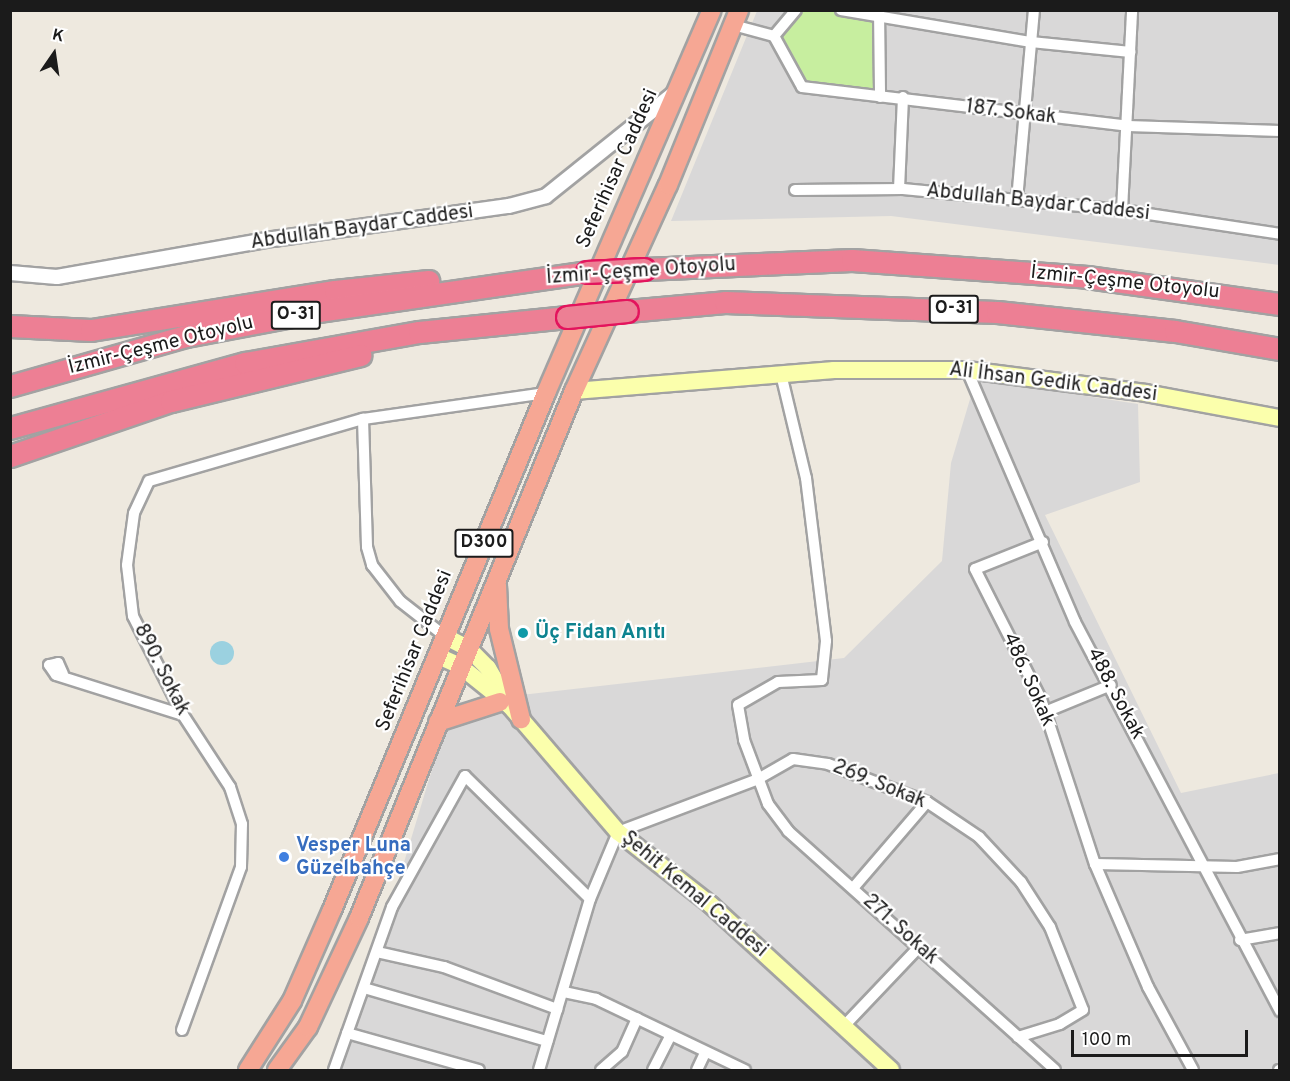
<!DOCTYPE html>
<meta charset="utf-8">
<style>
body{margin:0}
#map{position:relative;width:1290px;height:1081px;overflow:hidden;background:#eee9df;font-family:Overpass,sans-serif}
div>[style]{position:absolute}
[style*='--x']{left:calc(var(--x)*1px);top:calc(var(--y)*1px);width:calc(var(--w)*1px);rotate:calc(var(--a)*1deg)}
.residential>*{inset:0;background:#d9d8d8}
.grass>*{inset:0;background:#c7ee9f}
.water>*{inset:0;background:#9bd1e0}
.round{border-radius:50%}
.roads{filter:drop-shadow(2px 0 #a2a2a2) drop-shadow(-2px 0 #a2a2a2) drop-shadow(0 2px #a2a2a2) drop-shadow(0 -2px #a2a2a2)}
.minor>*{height:10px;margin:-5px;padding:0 5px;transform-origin:5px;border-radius:5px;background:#fff}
.tertiary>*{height:14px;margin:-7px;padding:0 7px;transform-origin:7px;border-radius:7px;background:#fff}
.secondary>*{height:16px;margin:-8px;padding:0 8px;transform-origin:8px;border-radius:8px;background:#fbffac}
.trunk>*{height:18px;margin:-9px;padding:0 9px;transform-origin:9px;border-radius:9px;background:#f6a794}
.motorway>*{height:21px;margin:-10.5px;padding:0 10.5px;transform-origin:10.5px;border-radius:10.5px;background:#ed7f94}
.bridges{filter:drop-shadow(2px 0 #e3145d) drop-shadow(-2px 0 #e3145d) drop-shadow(0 2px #e3145d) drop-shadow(0 -2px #e3145d)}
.motorway-bridge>*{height:21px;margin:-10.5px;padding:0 10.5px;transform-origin:10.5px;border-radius:10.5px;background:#ed7f94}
.dots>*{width:16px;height:16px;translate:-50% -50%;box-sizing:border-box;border:3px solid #fff;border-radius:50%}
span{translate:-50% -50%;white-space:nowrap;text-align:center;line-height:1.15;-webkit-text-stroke:4.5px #fff;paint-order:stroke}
.shield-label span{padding:2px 4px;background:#fff;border:2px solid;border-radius:4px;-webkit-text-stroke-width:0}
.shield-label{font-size:18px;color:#1b1b1b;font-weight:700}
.street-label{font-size:20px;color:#1b1b1b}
.culture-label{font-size:20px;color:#0d838f;font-weight:700}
.left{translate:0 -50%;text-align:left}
.shop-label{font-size:20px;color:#366cbe;font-weight:700}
.frame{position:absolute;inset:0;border:12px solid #1b1b1b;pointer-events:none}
.north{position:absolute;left:24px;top:24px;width:60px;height:60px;-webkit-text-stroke:4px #fff;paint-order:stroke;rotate:13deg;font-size:16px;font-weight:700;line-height:24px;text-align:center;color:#1b1b1b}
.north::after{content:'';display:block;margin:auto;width:21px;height:27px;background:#1b1b1b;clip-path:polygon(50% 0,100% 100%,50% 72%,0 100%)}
.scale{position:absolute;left:1071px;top:1030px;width:177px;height:27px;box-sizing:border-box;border:3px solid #1b1b1b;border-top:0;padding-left:8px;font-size:18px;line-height:21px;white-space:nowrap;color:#1b1b1b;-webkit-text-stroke:4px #fff;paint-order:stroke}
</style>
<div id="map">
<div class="residential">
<div style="clip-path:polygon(757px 11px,1279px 11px,1279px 265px,891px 216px,671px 221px)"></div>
<div style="clip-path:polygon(976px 379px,1138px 404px,1140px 482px,1045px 515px,1181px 793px,1279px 773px,1279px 1070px,327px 1070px,377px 952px,452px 703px,844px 658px,942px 561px,951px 463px)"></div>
</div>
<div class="grass">
<div style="clip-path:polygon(841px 10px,878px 15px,880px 97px,802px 87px,774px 36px,796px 11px)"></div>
</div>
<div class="water">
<div class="round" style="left:210px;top:641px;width:24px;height:24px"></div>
</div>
<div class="roads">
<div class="minor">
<div style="--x:841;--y:10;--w:193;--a:9.6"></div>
<div style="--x:1031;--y:42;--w:100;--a:5.7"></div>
<div style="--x:879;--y:10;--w:87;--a:89.3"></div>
<div style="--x:733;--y:25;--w:42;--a:15"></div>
<div style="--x:774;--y:36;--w:58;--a:61.2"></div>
<div style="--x:802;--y:87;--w:328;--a:6.8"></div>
<div style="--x:1128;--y:126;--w:152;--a:1.9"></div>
<div style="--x:774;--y:36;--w:34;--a:-50"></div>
<div style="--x:899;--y:189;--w:92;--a:-87.5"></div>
<div style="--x:795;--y:190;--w:108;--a:-0.5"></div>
<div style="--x:903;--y:189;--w:220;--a:5.5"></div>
<div style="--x:1122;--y:210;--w:160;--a:8.6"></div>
<div style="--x:1017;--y:200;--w:191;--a:-84.9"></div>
<div style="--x:1122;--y:210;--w:200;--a:-87.1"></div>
<div style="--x:967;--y:370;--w:274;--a:66.8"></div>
<div style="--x:1075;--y:622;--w:440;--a:62.2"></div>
<div style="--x:781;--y:374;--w:107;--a:76.5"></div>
<div style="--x:806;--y:478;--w:164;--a:83"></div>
<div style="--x:826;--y:641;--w:39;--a:96"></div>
<div style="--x:822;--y:680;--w:44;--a:177.4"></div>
<div style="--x:778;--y:682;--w:46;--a:150.1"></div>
<div style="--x:738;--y:705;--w:36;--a:80"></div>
<div style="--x:744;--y:740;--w:68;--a:69.4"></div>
<div style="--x:768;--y:804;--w:34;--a:53"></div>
<div style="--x:788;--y:831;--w:358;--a:41.8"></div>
<div style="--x:363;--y:419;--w:128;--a:88.2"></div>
<div style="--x:367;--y:547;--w:19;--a:74"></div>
<div style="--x:372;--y:565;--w:46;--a:52.1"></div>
<div style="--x:400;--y:601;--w:58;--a:38"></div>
<div style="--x:1043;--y:542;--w:73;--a:158.3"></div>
<div style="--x:975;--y:569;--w:146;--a:63.1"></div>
<div style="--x:1041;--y:699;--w:174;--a:71.9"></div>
<div style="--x:1095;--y:864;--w:134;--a:66.7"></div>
<div style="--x:1148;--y:987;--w:94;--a:61.5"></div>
<div style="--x:63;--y:674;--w:12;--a:-114"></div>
<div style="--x:58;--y:663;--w:9;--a:167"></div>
<div style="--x:49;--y:665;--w:12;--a:55"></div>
<div style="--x:56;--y:675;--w:133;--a:17.5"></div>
<div style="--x:1045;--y:712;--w:71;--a:-22.2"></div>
<div style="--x:1095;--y:864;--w:142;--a:1.2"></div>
<div style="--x:1237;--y:867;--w:44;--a:-10.5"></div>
<div style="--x:854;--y:887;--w:112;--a:-49.3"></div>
<div style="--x:1240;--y:940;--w:41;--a:-9.9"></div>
<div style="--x:377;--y:952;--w:69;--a:12.6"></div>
<div style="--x:444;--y:967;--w:121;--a:20.4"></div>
<div style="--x:364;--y:988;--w:191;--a:16.2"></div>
<div style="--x:564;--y:992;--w:33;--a:12"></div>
<div style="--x:596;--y:999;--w:165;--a:25.5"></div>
<div style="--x:844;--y:1026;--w:109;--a:-46.5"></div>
<div style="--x:182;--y:1030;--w:173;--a:-70.1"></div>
<div style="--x:241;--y:867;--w:43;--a:-88.7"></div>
<div style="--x:242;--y:824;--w:39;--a:-108"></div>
<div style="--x:230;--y:787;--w:86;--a:-123.1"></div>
<div style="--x:183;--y:715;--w:111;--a:-116.8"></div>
<div style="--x:133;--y:616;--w:51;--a:-96.7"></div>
<div style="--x:127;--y:565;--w:52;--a:-82.3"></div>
<div style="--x:134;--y:513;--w:35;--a:-65"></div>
<div style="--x:149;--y:481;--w:223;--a:-16.2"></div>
<div style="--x:363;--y:419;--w:185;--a:-8.1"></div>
<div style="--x:347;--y:1033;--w:137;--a:15.7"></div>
<div style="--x:334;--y:1070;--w:173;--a:-70.4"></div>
<div style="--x:392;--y:907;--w:150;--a:-60.9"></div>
<div style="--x:465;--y:776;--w:175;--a:44.5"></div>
<div style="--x:539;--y:1070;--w:178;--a:-73.4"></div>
<div style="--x:590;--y:899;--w:73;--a:-67.3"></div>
<div style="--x:618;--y:832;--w:150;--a:-20.7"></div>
<div style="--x:758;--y:779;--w:40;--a:-29.7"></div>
<div style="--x:793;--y:759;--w:35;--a:8"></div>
<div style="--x:828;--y:764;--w:106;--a:21"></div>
<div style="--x:927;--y:802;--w:63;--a:33.9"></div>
<div style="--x:979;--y:837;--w:62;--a:47"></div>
<div style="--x:1021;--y:882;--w:54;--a:57.2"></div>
<div style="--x:1050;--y:927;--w:89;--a:68.3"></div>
<div style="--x:1083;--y:1010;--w:27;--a:149"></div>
<div style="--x:1060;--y:1024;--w:44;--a:162.8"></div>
<div style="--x:601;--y:1070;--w:28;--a:-41"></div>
<div style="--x:622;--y:1052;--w:37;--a:-66"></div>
<div style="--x:653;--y:1070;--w:39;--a:-63"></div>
<div style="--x:697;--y:1070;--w:19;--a:-65"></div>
<div style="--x:1279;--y:1070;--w:1;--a:0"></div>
</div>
<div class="tertiary">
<div style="--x:10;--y:273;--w:47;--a:4.9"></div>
<div style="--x:57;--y:277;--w:219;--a:-10"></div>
<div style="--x:273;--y:239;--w:238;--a:-8"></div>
<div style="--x:509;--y:206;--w:38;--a:-15"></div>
<div style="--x:546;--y:196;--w:166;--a:-38.7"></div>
</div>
<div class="secondary">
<div style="--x:574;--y:391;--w:261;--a:-4.6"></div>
<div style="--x:834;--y:370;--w:133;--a:0"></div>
<div style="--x:967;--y:370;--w:180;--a:7.3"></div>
<div style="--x:1146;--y:393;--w:136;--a:10.6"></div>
<div style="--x:446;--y:637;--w:25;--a:27"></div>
<div style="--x:468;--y:648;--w:28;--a:45"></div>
<div style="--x:488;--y:668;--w:44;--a:59.9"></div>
<div style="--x:510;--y:706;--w:166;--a:49.4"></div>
<div style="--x:618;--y:832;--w:118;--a:38.1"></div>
<div style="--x:711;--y:905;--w:244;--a:42.5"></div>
<div style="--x:438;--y:656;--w:24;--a:24"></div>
<div style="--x:460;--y:666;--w:64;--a:38.7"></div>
</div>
<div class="trunk">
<div style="--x:497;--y:585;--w:44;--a:87.4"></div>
<div style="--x:499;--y:629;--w:93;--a:76.3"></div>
<div style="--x:438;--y:722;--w:65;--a:-17.9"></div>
<div style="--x:248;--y:1070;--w:82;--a:-57.5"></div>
<div style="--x:292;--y:1001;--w:99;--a:-66.3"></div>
<div style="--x:332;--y:910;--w:560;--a:-67.51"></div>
<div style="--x:546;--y:393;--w:417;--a:-66.6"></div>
<div style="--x:277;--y:1070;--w:53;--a:-54.2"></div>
<div style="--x:308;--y:1027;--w:120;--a:-64.9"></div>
<div style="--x:359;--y:918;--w:569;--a:-67.81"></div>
<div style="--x:574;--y:391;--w:226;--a:-65.5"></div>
<div style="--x:668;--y:185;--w:189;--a:-67.9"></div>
</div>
<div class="motorway">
<div style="--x:644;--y:269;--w:208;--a:-2.5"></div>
<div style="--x:852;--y:260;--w:236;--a:4.1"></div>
<div style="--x:1087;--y:277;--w:195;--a:8"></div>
<div style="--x:627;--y:311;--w:98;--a:-5.2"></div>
<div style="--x:725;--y:302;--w:272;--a:2.1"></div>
<div style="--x:997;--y:312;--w:179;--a:6.1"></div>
<div style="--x:1175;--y:331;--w:107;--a:9.7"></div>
<div style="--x:10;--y:326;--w:81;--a:2.8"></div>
<div style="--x:91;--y:330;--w:247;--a:-9.1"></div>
<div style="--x:335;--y:291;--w:94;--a:-6.1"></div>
<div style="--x:10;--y:386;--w:183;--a:-15.9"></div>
<div style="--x:186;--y:336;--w:134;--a:-10.7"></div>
<div style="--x:318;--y:311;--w:272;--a:-8.2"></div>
<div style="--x:10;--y:428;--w:244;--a:-15.5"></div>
<div style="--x:245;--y:363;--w:177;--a:-10.1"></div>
<div style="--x:419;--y:332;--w:149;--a:-5.8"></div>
<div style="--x:10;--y:456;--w:170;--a:-18.9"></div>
<div style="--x:171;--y:401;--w:195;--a:-13.6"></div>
</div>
</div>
<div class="bridges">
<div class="motorway-bridge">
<div style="--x:587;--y:272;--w:57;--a:-3"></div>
<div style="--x:567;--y:317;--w:60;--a:-5.7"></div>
</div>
</div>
<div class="dots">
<div style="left:523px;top:633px;background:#0f9aa8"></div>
<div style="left:284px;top:857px;background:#3f7fe0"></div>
</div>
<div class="shield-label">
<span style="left:954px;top:309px">O-31</span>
<span style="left:296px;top:315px">O-31</span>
<span style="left:484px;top:543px">D300</span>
</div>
<div class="street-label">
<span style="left:1011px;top:113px;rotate:7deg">187. Sokak</span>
<span style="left:618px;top:169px;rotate:-66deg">Seferihisar Caddesi</span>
<span style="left:1038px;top:203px;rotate:6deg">Abdullah Baydar Caddesi</span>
<span style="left:362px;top:228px;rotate:-8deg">Abdullah Baydar Caddesi</span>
<span style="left:641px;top:272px;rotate:-4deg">İzmir-Çeşme Otoyolu</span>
<span style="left:1125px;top:283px;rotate:6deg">İzmir-Çeşme Otoyolu</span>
<span style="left:161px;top:346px;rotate:-14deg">İzmir-Çeşme Otoyolu</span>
<span style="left:1053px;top:383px;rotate:7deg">Ali İhsan Gedik Caddesi</span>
<span style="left:415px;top:651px;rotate:-68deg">Seferihisar Caddesi</span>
<span style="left:161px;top:670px;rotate:63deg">890. Sokak</span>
<span style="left:1028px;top:680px;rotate:66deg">486. Sokak</span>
<span style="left:1115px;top:694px;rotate:62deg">488. Sokak</span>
<span style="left:879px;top:785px;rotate:22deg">269. Sokak</span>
<span style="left:694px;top:895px;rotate:40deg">Şehit Kemal Caddesi</span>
<span style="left:900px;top:930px;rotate:42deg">271. Sokak</span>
</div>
<div class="culture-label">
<span class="left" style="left:535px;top:633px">Üç Fidan Anıtı</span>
</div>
<div class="shop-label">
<span class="left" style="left:296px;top:858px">Vesper Luna<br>Güzelbahçe</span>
</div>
<div class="frame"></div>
<div class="north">K</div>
<div class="scale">100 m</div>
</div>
